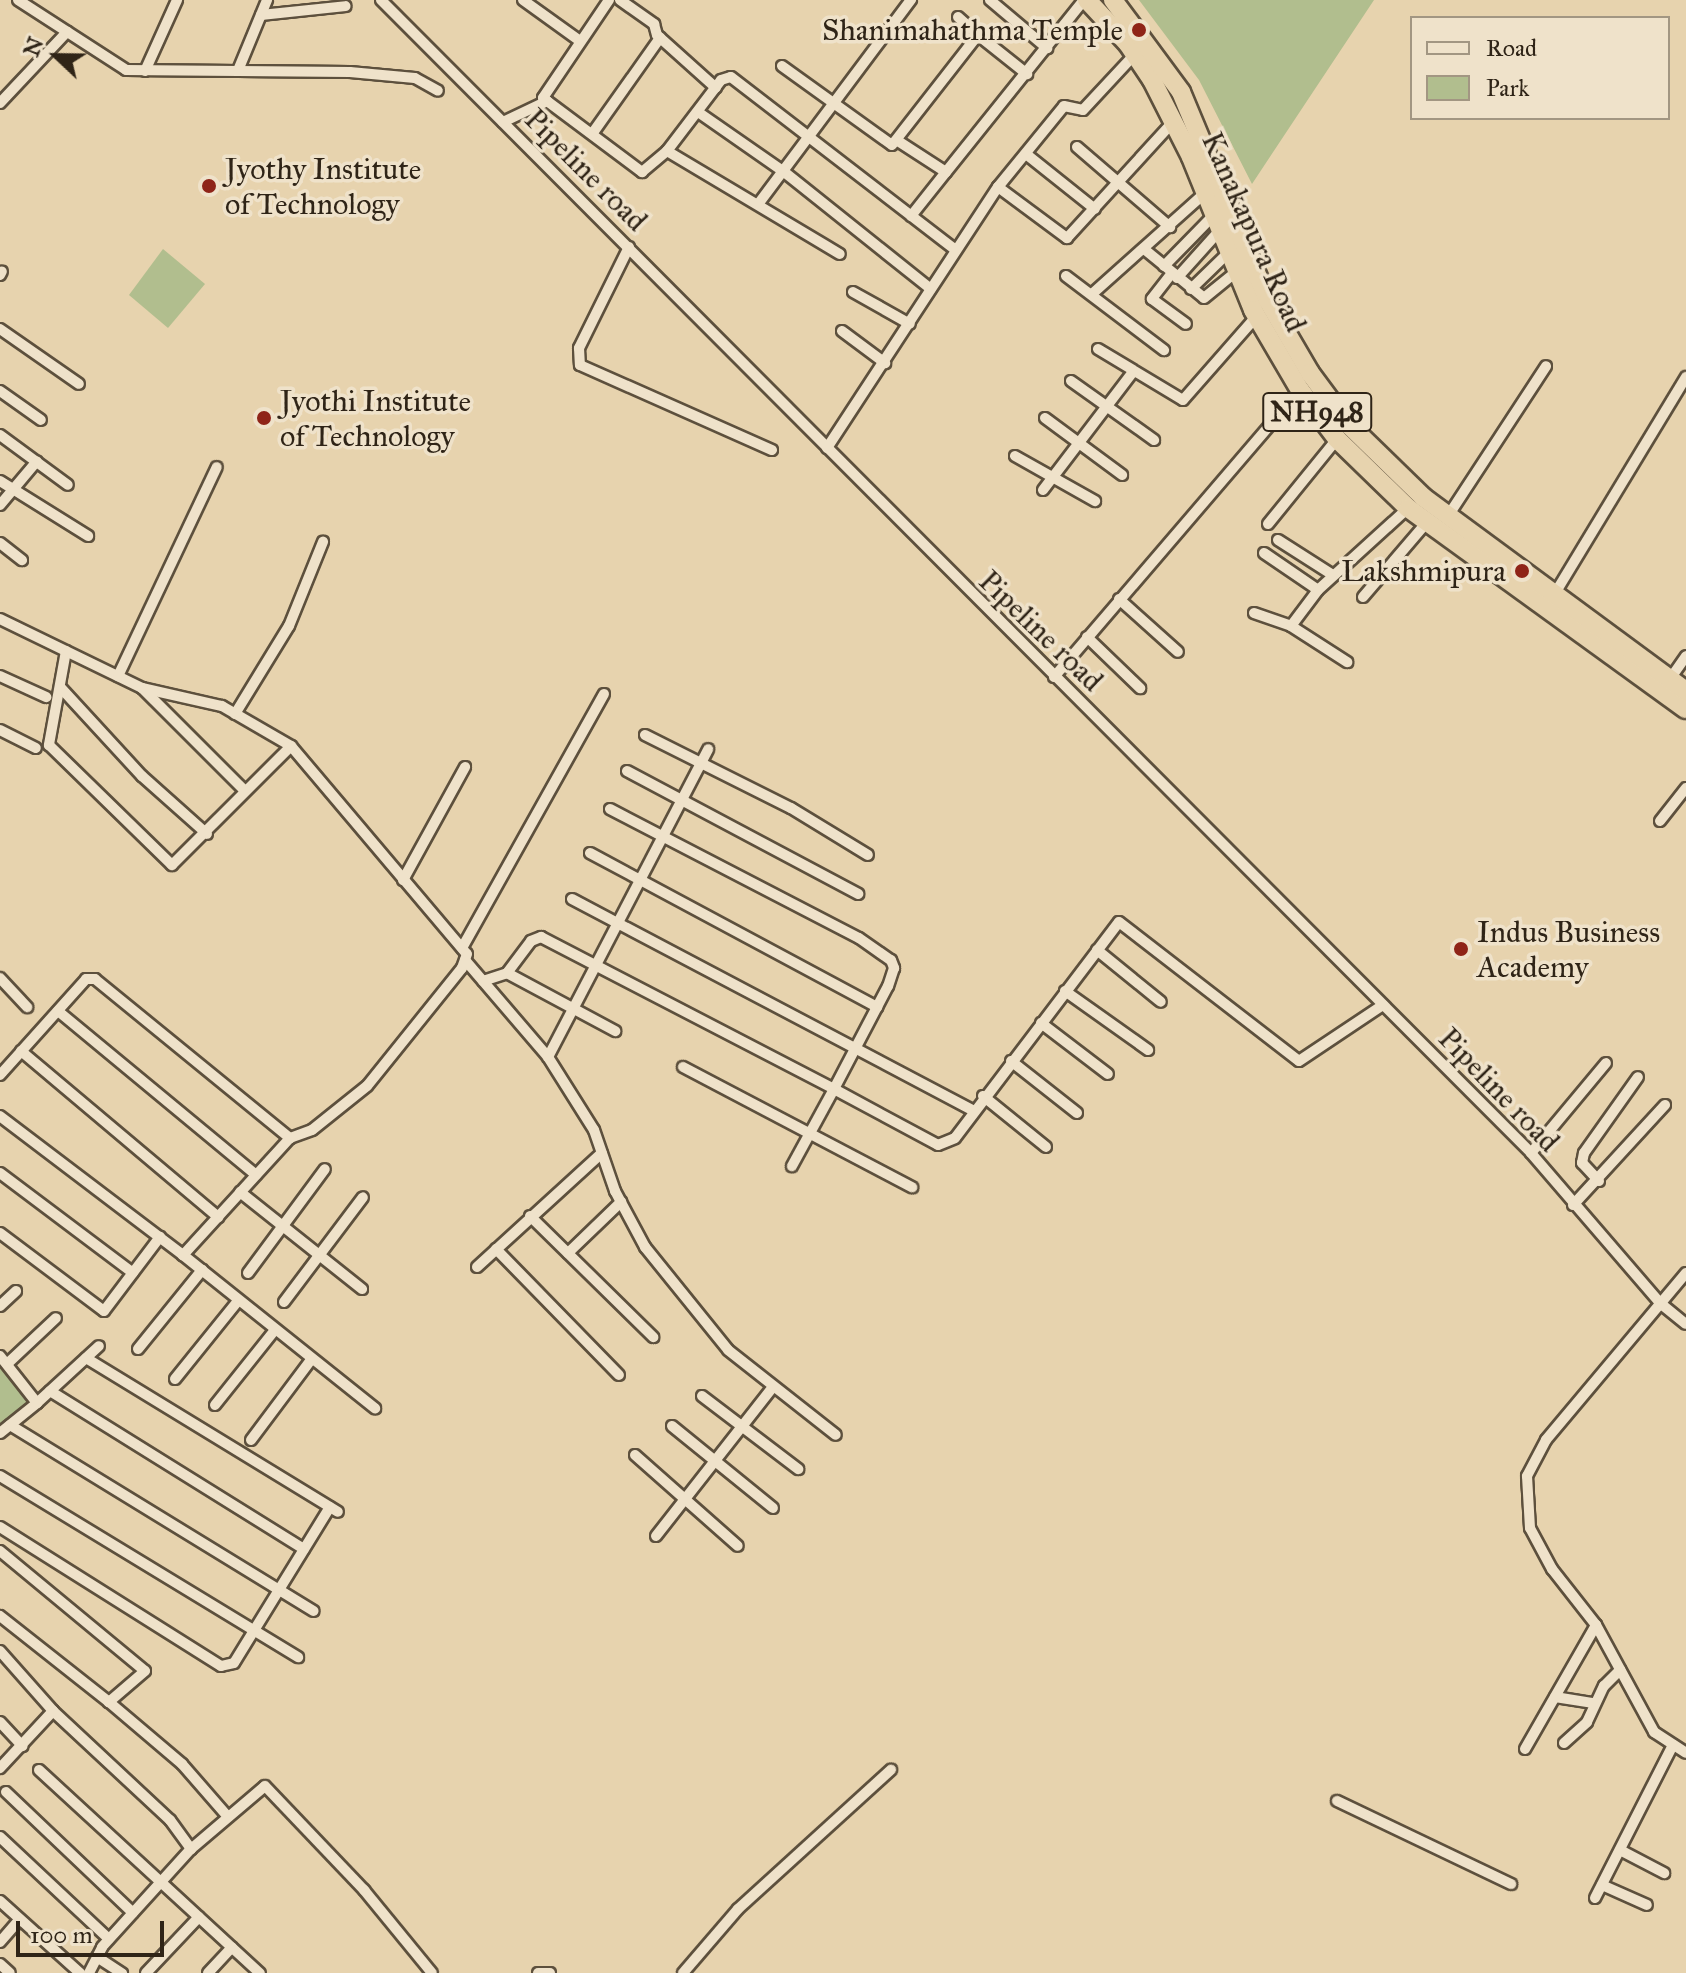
<!DOCTYPE html>
<style>
body{margin:0}
#map{position:relative;width:1686px;height:1973px;overflow:hidden;background:#e7d3ae;font-family:"IM FELL Great Primer",serif}
div>[style]{position:absolute}
[style*='--x']{left:calc(var(--x)*1px);top:calc(var(--y)*1px);width:calc(var(--w)*1px);rotate:calc(var(--a)*1deg)}
.green>*{inset:0;background:#b1be8e}
.roads{filter:drop-shadow(2px 0 #5d503d) drop-shadow(-2px 0 #5d503d) drop-shadow(0 2px #5d503d) drop-shadow(0 -2px #5d503d)}
.street>*{height:10px;margin:-5px;padding:0 5px;transform-origin:5px;border-radius:5px;background:#efe2ca}
.highway>*{height:18px;margin:-9px;padding:0 9px;transform-origin:9px;border-radius:9px;background:#e7d3ae}
.dots>*{width:22px;height:22px;translate:-50% -50%;box-sizing:border-box;border:4px solid #efe2ca;border-radius:50%}
span{translate:-50% -50%;white-space:nowrap;text-align:center;line-height:1.15;-webkit-text-stroke:7px #efe2ca;paint-order:stroke}
.shield-label span{padding:2px 6px;background:#efe2ca;border:2px solid;border-radius:6px;-webkit-text-stroke-width:0}
.shield-label{font-size:28px;color:#2f2417;font-weight:700}
.poi-label{font-size:30px;color:#2f2417}
.right{translate:-100% -50%;text-align:right}
.left{translate:0 -50%;text-align:left}
.street-label{font-size:30px;color:#2f2417}
.legend{position:absolute;left:1410px;top:16px;width:260px;height:104px;box-sizing:border-box;background:#efe2ca;border:2px solid #a29682;margin:0;padding:10px 14px;list-style:none;font-size:24px;color:#2f2417}
.legend li{display:flex;align-items:center;gap:16px;height:40px}
.legend b{width:40px;border:2px solid #a29682}
.north{position:absolute;left:16px;top:16px;width:80px;height:80px;-webkit-text-stroke:6px #efe2ca;paint-order:stroke;rotate:292deg;font-size:22px;font-weight:700;line-height:32px;text-align:center;color:#2f2417}
.north::after{content:'';display:block;margin:auto;width:28px;height:36px;background:#2f2417;clip-path:polygon(50% 0,100% 100%,50% 72%,0 100%)}
.scale{position:absolute;left:16px;top:1921px;width:148px;height:36px;box-sizing:border-box;border:4px solid #2f2417;border-top:0;padding-left:10px;font-size:24px;line-height:28px;white-space:nowrap;color:#2f2417;-webkit-text-stroke:6px #efe2ca;paint-order:stroke}
</style>
<div id="map">
<div class="green">
<div style="clip-path:polygon(1139px 0,1374px 0,1252px 184px,1199px 80px)"></div>
<div style="clip-path:polygon(163px 249px,205px 284px,168px 328px,129px 295px)"></div>
<div style="clip-path:polygon(0 1365px,30px 1401px,0 1426px)"></div>
</div>
<div class="roads">
<div class="street">
<div style="--x:18;--y:0;--w:129;--a:32.9"></div>
<div style="--x:126;--y:70;--w:224;--a:0.5"></div>
<div style="--x:350;--y:72;--w:65;--a:5.3"></div>
<div style="--x:415;--y:78;--w:26;--a:29"></div>
<div style="--x:381;--y:0;--w:1628;--a:45.07"></div>
<div style="--x:1531;--y:1153;--w:198;--a:49.3"></div>
<div style="--x:1660;--y:1303;--w:33;--a:39"></div>
<div style="--x:523;--y:0;--w:70;--a:35.7"></div>
<div style="--x:609;--y:0;--w:118;--a:124"></div>
<div style="--x:543;--y:98;--w:124;--a:36.8"></div>
<div style="--x:642;--y:172;--w:33;--a:-40"></div>
<div style="--x:667;--y:151;--w:89;--a:-52.7"></div>
<div style="--x:721;--y:80;--w:10;--a:-17"></div>
<div style="--x:731;--y:77;--w:282;--a:37.6"></div>
<div style="--x:620;--y:0;--w:42;--a:35.2"></div>
<div style="--x:654;--y:24;--w:11;--a:75"></div>
<div style="--x:657;--y:35;--w:79;--a:41.9"></div>
<div style="--x:990;--y:0;--w:75;--a:40.1"></div>
<div style="--x:261;--y:15;--w:85;--a:-6"></div>
<div style="--x:958;--y:17;--w:27;--a:42"></div>
<div style="--x:782;--y:66;--w:135;--a:35.7"></div>
<div style="--x:892;--y:145;--w:140;--a:-52"></div>
<div style="--x:978;--y:35;--w:63;--a:38.5"></div>
<div style="--x:239;--y:68;--w:74;--a:-67.6"></div>
<div style="--x:145;--y:71;--w:78;--a:-65.7"></div>
<div style="--x:0;--y:103;--w:98;--a:-46.7"></div>
<div style="--x:698;--y:112;--w:103;--a:34.8"></div>
<div style="--x:783;--y:171;--w:189;--a:38.6"></div>
<div style="--x:503;--y:122;--w:49;--a:-25.5"></div>
<div style="--x:592;--y:134;--w:118;--a:-54.7"></div>
<div style="--x:898;--y:141;--w:57;--a:32.9"></div>
<div style="--x:946;--y:172;--w:221;--a:-51.3"></div>
<div style="--x:1077;--y:147;--w:123;--a:40.7"></div>
<div style="--x:667;--y:151;--w:201;--a:30.8"></div>
<div style="--x:1026;--y:154;--w:88;--a:38.6"></div>
<div style="--x:998;--y:187;--w:86;--a:36.5"></div>
<div style="--x:1067;--y:238;--w:159;--a:-47.6"></div>
<div style="--x:759;--y:203;--w:254;--a:-53.2"></div>
<div style="--x:911;--y:216;--w:56;--a:-51.5"></div>
<div style="--x:629;--y:247;--w:113;--a:116.3"></div>
<div style="--x:579;--y:348;--w:17;--a:87"></div>
<div style="--x:580;--y:365;--w:210;--a:23.9"></div>
<div style="--x:1144;--y:249;--w:77;--a:39.2"></div>
<div style="--x:1204;--y:298;--w:41;--a:-39.1"></div>
<div style="--x:1164;--y:266;--w:73;--a:-45.6"></div>
<div style="--x:1172;--y:273;--w:33;--a:128"></div>
<div style="--x:1152;--y:299;--w:42;--a:36.3"></div>
<div style="--x:0;--y:275;--w:4;--a:-63"></div>
<div style="--x:1066;--y:276;--w:123;--a:37.1"></div>
<div style="--x:1177;--y:278;--w:64;--a:-48.1"></div>
<div style="--x:1191;--y:289;--w:52;--a:-44.2"></div>
<div style="--x:853;--y:292;--w:65;--a:29.3"></div>
<div style="--x:1092;--y:294;--w:153;--a:-41.8"></div>
<div style="--x:0;--y:329;--w:96;--a:34.8"></div>
<div style="--x:842;--y:331;--w:54;--a:36.7"></div>
<div style="--x:1098;--y:349;--w:99;--a:31"></div>
<div style="--x:1183;--y:400;--w:111;--a:-48.7"></div>
<div style="--x:1071;--y:381;--w:102;--a:35.4"></div>
<div style="--x:0;--y:391;--w:50;--a:35.3"></div>
<div style="--x:1045;--y:418;--w:96;--a:36.5"></div>
<div style="--x:0;--y:435;--w:84;--a:36.3"></div>
<div style="--x:827;--y:448;--w:312;--a:-56.8"></div>
<div style="--x:998;--y:187;--w:104;--a:-50.8"></div>
<div style="--x:1064;--y:106;--w:19;--a:12"></div>
<div style="--x:1083;--y:110;--w:76;--a:-47.1"></div>
<div style="--x:1015;--y:456;--w:92;--a:29.4"></div>
<div style="--x:0;--y:481;--w:104;--a:32"></div>
<div style="--x:1043;--y:490;--w:148;--a:-52.7"></div>
<div style="--x:0;--y:505;--w:57;--a:-49.9"></div>
<div style="--x:1448;--y:516;--w:179;--a:-56.8"></div>
<div style="--x:1268;--y:524;--w:109;--a:-50.9"></div>
<div style="--x:1278;--y:540;--w:65;--a:32.5"></div>
<div style="--x:0;--y:543;--w:28;--a:38"></div>
<div style="--x:1264;--y:553;--w:65;--a:34.4"></div>
<div style="--x:1554;--y:595;--w:255;--a:-58.8"></div>
<div style="--x:1363;--y:597;--w:99;--a:-49.5"></div>
<div style="--x:1119;--y:599;--w:79;--a:41.9"></div>
<div style="--x:1254;--y:613;--w:39;--a:19"></div>
<div style="--x:1291;--y:626;--w:67;--a:32.7"></div>
<div style="--x:0;--y:619;--w:158;--a:25.9"></div>
<div style="--x:142;--y:688;--w:82;--a:12.7"></div>
<div style="--x:222;--y:706;--w:80;--a:30.1"></div>
<div style="--x:291;--y:746;--w:272;--a:49.8"></div>
<div style="--x:467;--y:954;--w:15;--a:110"></div>
<div style="--x:462;--y:968;--w:151;--a:128.8"></div>
<div style="--x:367;--y:1086;--w:70;--a:141.3"></div>
<div style="--x:312;--y:1130;--w:23;--a:160"></div>
<div style="--x:1291;--y:626;--w:45;--a:-53.1"></div>
<div style="--x:1318;--y:590;--w:122;--a:-42.3"></div>
<div style="--x:1087;--y:637;--w:74;--a:43.9"></div>
<div style="--x:66;--y:651;--w:96;--a:100.3"></div>
<div style="--x:49;--y:745;--w:172;--a:44.3"></div>
<div style="--x:172;--y:865;--w:168;--a:-45"></div>
<div style="--x:0;--y:676;--w:51;--a:24.5"></div>
<div style="--x:118;--y:676;--w:231;--a:-64.7"></div>
<div style="--x:1054;--y:677;--w:378;--a:-49.4"></div>
<div style="--x:1670;--y:679;--w:28;--a:-55"></div>
<div style="--x:61;--y:688;--w:120;--a:47.4"></div>
<div style="--x:142;--y:776;--w:87;--a:41.7"></div>
<div style="--x:142;--y:688;--w:144;--a:45"></div>
<div style="--x:235;--y:714;--w:103;--a:-58.5"></div>
<div style="--x:289;--y:626;--w:91;--a:-68"></div>
<div style="--x:0;--y:730;--w:40;--a:26.6"></div>
<div style="--x:645;--y:735;--w:163;--a:26.6"></div>
<div style="--x:791;--y:808;--w:90;--a:31.4"></div>
<div style="--x:627;--y:771;--w:262;--a:28"></div>
<div style="--x:610;--y:809;--w:280;--a:27.4"></div>
<div style="--x:859;--y:938;--w:39;--a:35"></div>
<div style="--x:891;--y:960;--w:9;--a:69"></div>
<div style="--x:894;--y:968;--w:19;--a:108"></div>
<div style="--x:888;--y:986;--w:116;--a:117.7"></div>
<div style="--x:834;--y:1089;--w:118;--a:28.3"></div>
<div style="--x:938;--y:1145;--w:18;--a:-22"></div>
<div style="--x:955;--y:1138;--w:271;--a:-52.8"></div>
<div style="--x:1119;--y:922;--w:227;--a:37.7"></div>
<div style="--x:1299;--y:1061;--w:101;--a:-33.7"></div>
<div style="--x:1660;--y:821;--w:42;--a:-51.8"></div>
<div style="--x:590;--y:853;--w:326;--a:28.2"></div>
<div style="--x:403;--y:880;--w:129;--a:-61.2"></div>
<div style="--x:572;--y:899;--w:454;--a:27.8"></div>
<div style="--x:462;--y:948;--w:291;--a:-60.8"></div>
<div style="--x:1097;--y:950;--w:82;--a:39.1"></div>
<div style="--x:465;--y:960;--w:128;--a:49.4"></div>
<div style="--x:548;--y:1057;--w:86;--a:57.8"></div>
<div style="--x:594;--y:1130;--w:65;--a:71"></div>
<div style="--x:615;--y:1191;--w:64;--a:61.8"></div>
<div style="--x:645;--y:1247;--w:132;--a:51.1"></div>
<div style="--x:728;--y:1350;--w:137;--a:38.2"></div>
<div style="--x:507;--y:973;--w:40;--a:-53"></div>
<div style="--x:531;--y:941;--w:11;--a:-22"></div>
<div style="--x:541;--y:937;--w:330;--a:27.4"></div>
<div style="--x:834;--y:1089;--w:88;--a:118.6"></div>
<div style="--x:0;--y:978;--w:40;--a:47"></div>
<div style="--x:483;--y:981;--w:25;--a:-18"></div>
<div style="--x:507;--y:973;--w:123;--a:28.2"></div>
<div style="--x:1065;--y:991;--w:102;--a:35.4"></div>
<div style="--x:58;--y:1011;--w:257;--a:39.6"></div>
<div style="--x:1041;--y:1023;--w:84;--a:37.3"></div>
<div style="--x:21;--y:1051;--w:258;--a:40.1"></div>
<div style="--x:548;--y:1057;--w:347;--a:-62.5"></div>
<div style="--x:1011;--y:1061;--w:84;--a:38.2"></div>
<div style="--x:683;--y:1067;--w:259;--a:27.7"></div>
<div style="--x:0;--y:1075;--w:129;--a:-48.1"></div>
<div style="--x:86;--y:979;--w:9;--a:0"></div>
<div style="--x:95;--y:979;--w:252;--a:39.2"></div>
<div style="--x:290;--y:1138;--w:159;--a:132.4"></div>
<div style="--x:183;--y:1255;--w:230;--a:-142.8"></div>
<div style="--x:983;--y:1096;--w:81;--a:39"></div>
<div style="--x:1531;--y:1153;--w:117;--a:-50.2"></div>
<div style="--x:0;--y:1173;--w:166;--a:36.9"></div>
<div style="--x:1599;--y:1181;--w:25;--a:-133"></div>
<div style="--x:1582;--y:1163;--w:10;--a:-79"></div>
<div style="--x:1584;--y:1153;--w:93;--a:-54.6"></div>
<div style="--x:240;--y:1192;--w:156;--a:38.5"></div>
<div style="--x:1573;--y:1205;--w:136;--a:-47.4"></div>
<div style="--x:530;--y:1216;--w:173;--a:44.5"></div>
<div style="--x:0;--y:1233;--w:130;--a:36.9"></div>
<div style="--x:104;--y:1311;--w:93;--a:-52.9"></div>
<div style="--x:496;--y:1249;--w:176;--a:45.7"></div>
<div style="--x:568;--y:1253;--w:74;--a:-43.9"></div>
<div style="--x:183;--y:1255;--w:246;--a:38.6"></div>
<div style="--x:477;--y:1267;--w:169;--a:-42.4"></div>
<div style="--x:248;--y:1273;--w:129;--a:-53.5"></div>
<div style="--x:1686;--y:1273;--w:218;--a:130"></div>
<div style="--x:1546;--y:1440;--w:41;--a:117.8"></div>
<div style="--x:1527;--y:1476;--w:52;--a:86.7"></div>
<div style="--x:1530;--y:1528;--w:47;--a:61.8"></div>
<div style="--x:1552;--y:1569;--w:71;--a:51.8"></div>
<div style="--x:1596;--y:1625;--w:122;--a:61.5"></div>
<div style="--x:1654;--y:1732;--w:38;--a:33"></div>
<div style="--x:284;--y:1302;--w:131;--a:-53"></div>
<div style="--x:0;--y:1306;--w:22;--a:-43"></div>
<div style="--x:138;--y:1349;--w:102;--a:-51"></div>
<div style="--x:0;--y:1356;--w:60;--a:51.8"></div>
<div style="--x:37;--y:1403;--w:84;--a:-42.6"></div>
<div style="--x:86;--y:1358;--w:295;--a:31.4"></div>
<div style="--x:7;--y:1364;--w:67;--a:-43.2"></div>
<div style="--x:175;--y:1379;--w:100;--a:-51.1"></div>
<div style="--x:50;--y:1391;--w:299;--a:31.9"></div>
<div style="--x:702;--y:1396;--w:121;--a:37.2"></div>
<div style="--x:215;--y:1405;--w:95;--a:-51.4"></div>
<div style="--x:10;--y:1425;--w:356;--a:31.5"></div>
<div style="--x:672;--y:1426;--w:130;--a:39.1"></div>
<div style="--x:0;--y:1433;--w:48;--a:-39"></div>
<div style="--x:251;--y:1440;--w:99;--a:-53.2"></div>
<div style="--x:635;--y:1455;--w:137;--a:41.5"></div>
<div style="--x:0;--y:1476;--w:349;--a:31.3"></div>
<div style="--x:0;--y:1527;--w:261;--a:32.2"></div>
<div style="--x:221;--y:1666;--w:13;--a:-13"></div>
<div style="--x:234;--y:1663;--w:183;--a:-58.4"></div>
<div style="--x:656;--y:1536;--w:188;--a:-51.9"></div>
<div style="--x:0;--y:1551;--w:188;--a:39.6"></div>
<div style="--x:145;--y:1671;--w:48;--a:139.3"></div>
<div style="--x:109;--y:1702;--w:139;--a:-141.7"></div>
<div style="--x:0;--y:1651;--w:80;--a:48.5"></div>
<div style="--x:53;--y:1711;--w:78;--a:132.9"></div>
<div style="--x:1555;--y:1697;--w:39;--a:9"></div>
<div style="--x:109;--y:1702;--w:96;--a:40.3"></div>
<div style="--x:182;--y:1764;--w:70;--a:49"></div>
<div style="--x:53;--y:1711;--w:160;--a:43"></div>
<div style="--x:170;--y:1820;--w:36;--a:54"></div>
<div style="--x:0;--y:1722;--w:33;--a:47"></div>
<div style="--x:1564;--y:1743;--w:31;--a:-42"></div>
<div style="--x:1587;--y:1722;--w:40;--a:-65"></div>
<div style="--x:1604;--y:1686;--w:23;--a:-45"></div>
<div style="--x:1525;--y:1749;--w:143;--a:-60.2"></div>
<div style="--x:39;--y:1770;--w:300;--a:42.6"></div>
<div style="--x:6;--y:1792;--w:175;--a:43.6"></div>
<div style="--x:1337;--y:1801;--w:193;--a:25.5"></div>
<div style="--x:0;--y:1837;--w:149;--a:43.1"></div>
<div style="--x:1620;--y:1850;--w:50;--a:27.6"></div>
<div style="--x:1602;--y:1885;--w:49;--a:24"></div>
<div style="--x:1595;--y:1898;--w:172;--a:-63"></div>
<div style="--x:0;--y:1901;--w:108;--a:42"></div>
<div style="--x:0;--y:1942;--w:30;--a:-49"></div>
<div style="--x:97;--y:1957;--w:30;--a:33"></div>
<div style="--x:0;--y:1964;--w:13;--a:42"></div>
<div style="--x:89;--y:1973;--w:29;--a:-63"></div>
<div style="--x:102;--y:1947;--w:132;--a:-47.8"></div>
<div style="--x:191;--y:1849;--w:97;--a:-40.4"></div>
<div style="--x:265;--y:1786;--w:144;--a:46.4"></div>
<div style="--x:364;--y:1890;--w:107;--a:50.7"></div>
<div style="--x:146;--y:1973;--w:77;--a:-46.6"></div>
<div style="--x:208;--y:1973;--w:35;--a:-47"></div>
<div style="--x:538;--y:1973;--w:12;--a:0"></div>
<div style="--x:683;--y:1973;--w:84;--a:-49.3"></div>
<div style="--x:738;--y:1909;--w:207;--a:-42.3"></div>
</div>
<div class="highway">
<div style="--x:1087;--y:0;--w:60;--a:47"></div>
<div style="--x:1128;--y:44;--w:43;--a:56.3"></div>
<div style="--x:1152;--y:80;--w:86;--a:63.1"></div>
<div style="--x:1191;--y:157;--w:165;--a:67.9"></div>
<div style="--x:1253;--y:310;--w:93;--a:59.6"></div>
<div style="--x:1300;--y:390;--w:61;--a:52.9"></div>
<div style="--x:1337;--y:439;--w:99;--a:44.2"></div>
<div style="--x:1408;--y:508;--w:343;--a:35.9"></div>
<div style="--x:1113;--y:0;--w:114;--a:53.5"></div>
<div style="--x:1181;--y:92;--w:226;--a:67.4"></div>
<div style="--x:1268;--y:301;--w:83;--a:59.7"></div>
<div style="--x:1310;--y:373;--w:64;--a:53.3"></div>
<div style="--x:1348;--y:424;--w:105;--a:44.2"></div>
<div style="--x:1423;--y:497;--w:327;--a:36.4"></div>
</div>
</div>
<div class="dots">
<div style="left:1139px;top:30px;background:#8f2418"></div>
<div style="left:209px;top:186px;background:#8f2418"></div>
<div style="left:264px;top:418px;background:#8f2418"></div>
<div style="left:1522px;top:571px;background:#8f2418"></div>
<div style="left:1461px;top:949px;background:#8f2418"></div>
</div>
<div class="shield-label">
<span style="left:1317px;top:412px">NH948</span>
</div>
<div class="poi-label">
<span class="right" style="left:1123px;top:30px">Shanimahathma Temple</span>
<span class="left" style="left:225px;top:186px">Jyothy Institute<br>of Technology</span>
<span class="left" style="left:280px;top:418px">Jyothi Institute<br>of Technology</span>
<span class="right" style="left:1506px;top:571px">Lakshmipura</span>
<span class="left" style="left:1477px;top:949px">Indus Business<br>Academy</span>
</div>
<div class="street-label">
<span style="left:586px;top:170px;rotate:45deg">Pipeline road</span>
<span style="left:1254px;top:232px;rotate:66deg">Kanakapura Road</span>
<span style="left:1041px;top:631px;rotate:44deg">Pipeline road</span>
<span style="left:1499px;top:1090px;rotate:46deg">Pipeline road</span>
</div>
<ul class="legend">
<li><b style="height:10px;background:#efe2ca"></b>Road</li>
<li><b style="height:22px;background:#b1be8e"></b>Park</li>
</ul>
<div class="north">N</div>
<div class="scale">100 m</div>
</div>
